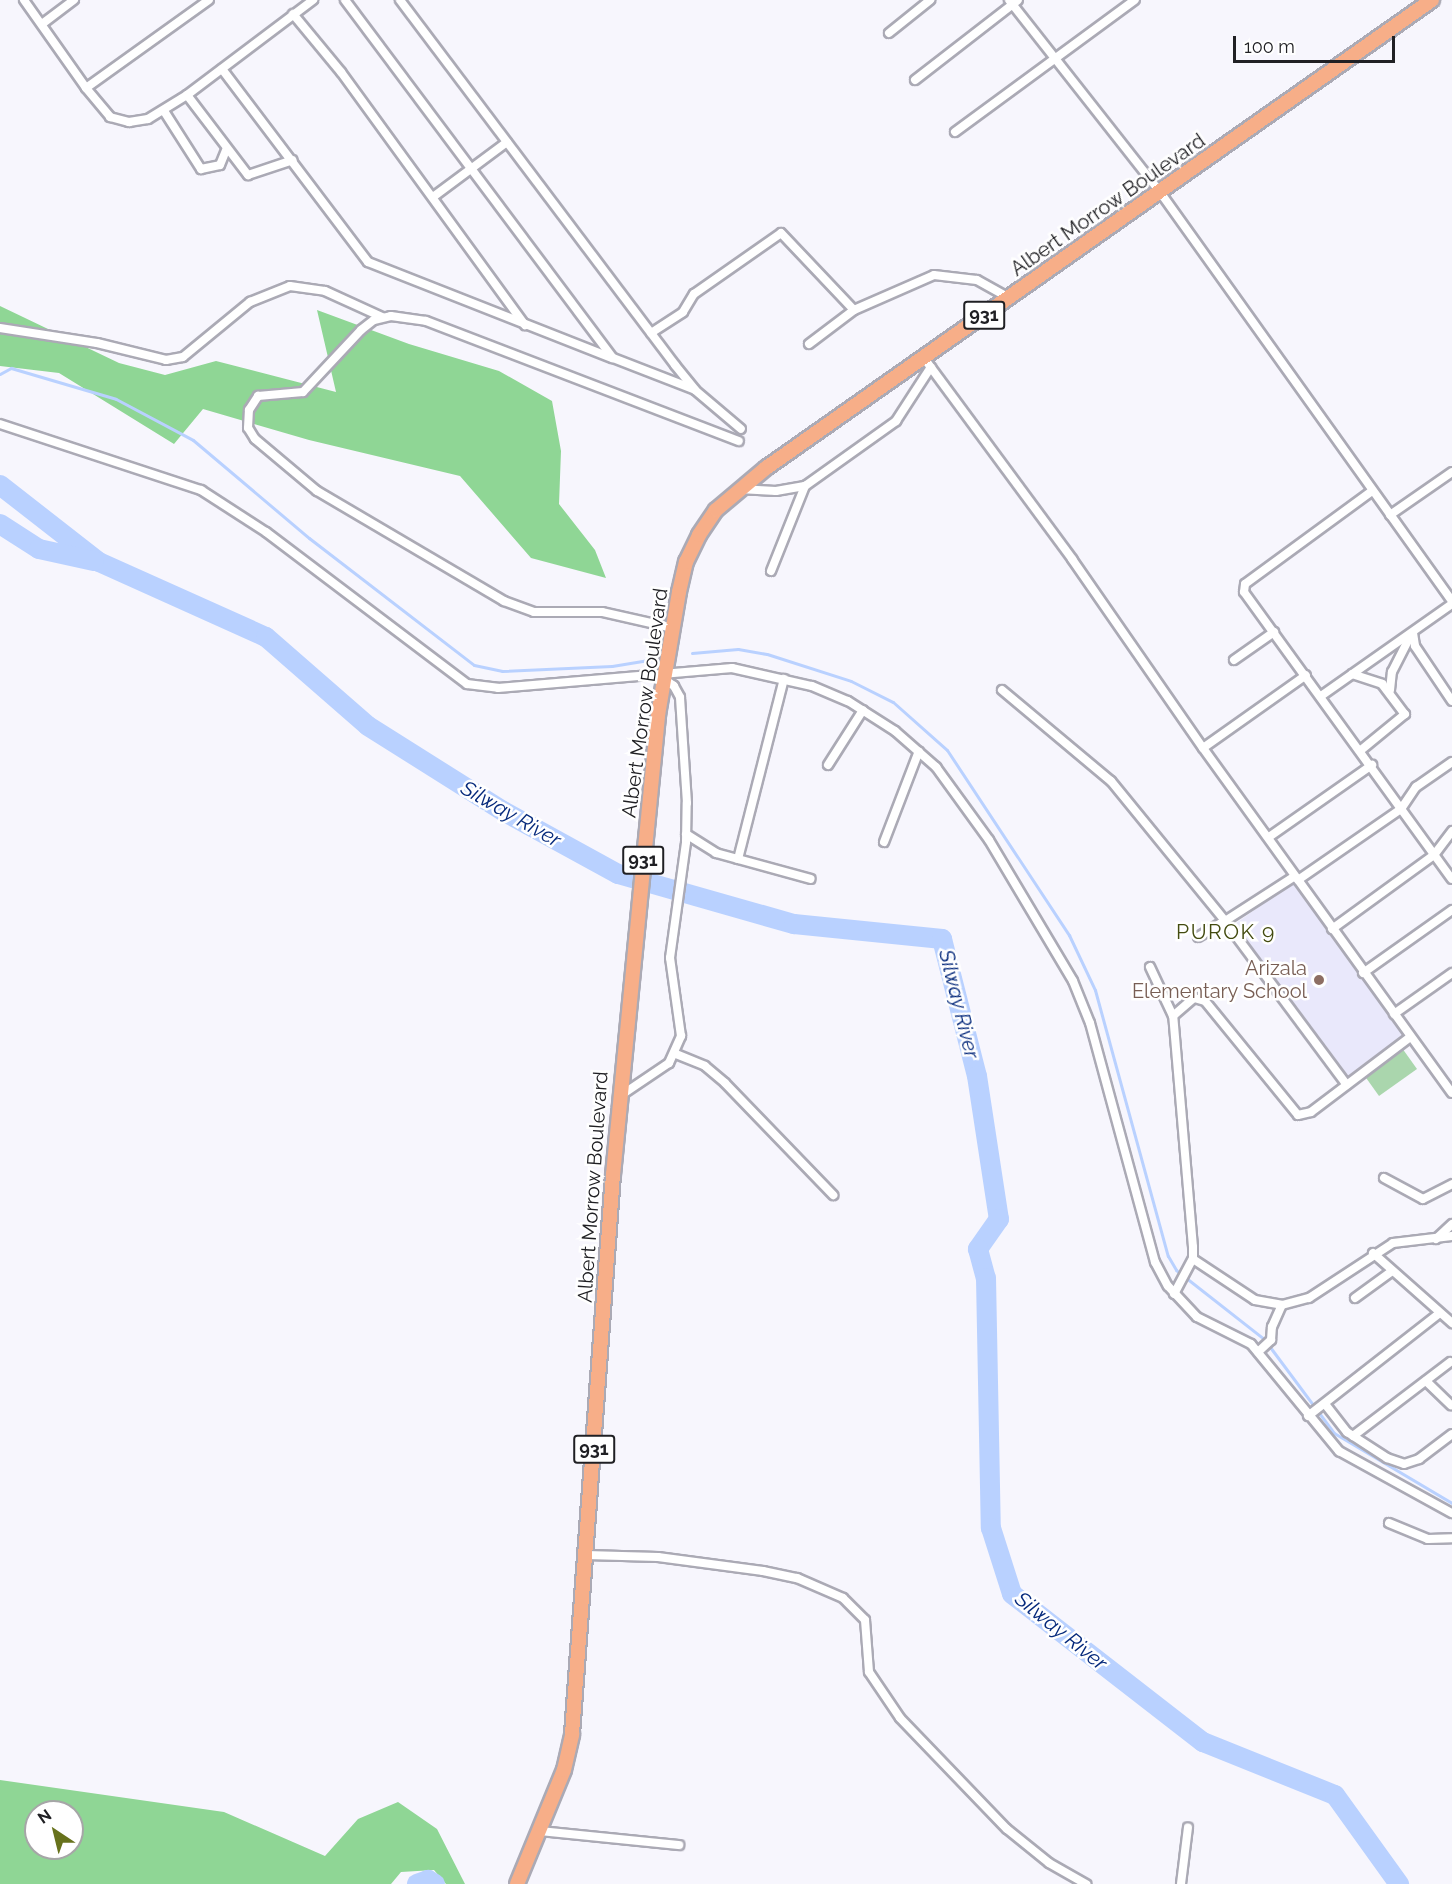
<!DOCTYPE html>
<style>
body{margin:0}
#map{position:relative;width:1452px;height:1884px;overflow:hidden;background:#f7f6fd;font-family:Raleway,sans-serif}
div>[style]{position:absolute}
[style*='--x']{left:calc(var(--x)*1px);top:calc(var(--y)*1px);width:calc(var(--w)*1px);rotate:calc(var(--a)*1deg)}
.built>*{inset:0;background:#e9e8fb}
.green>*{inset:0;background:#aad6ad}
.forest>*{inset:0;background:#8fd695}
.stream>*{height:3px;margin:-1.5px;padding:0 1.5px;transform-origin:1.5px;border-radius:1.5px;background:#b9d1ff}
.river>*{height:20px;margin:-10px;padding:0 10px;transform-origin:10px;border-radius:10px;background:#b9d1ff}
.roads{filter:drop-shadow(2px 0 #abaab5) drop-shadow(-2px 0 #abaab5) drop-shadow(0 2px #abaab5) drop-shadow(0 -2px #abaab5)}
.minor>*{height:8px;margin:-4px;padding:0 4px;transform-origin:4px;border-radius:4px;background:#fff}
.trunk>*{height:14px;margin:-7px;padding:0 7px;transform-origin:7px;border-radius:7px;background:#f7ae88}
.dots>*{width:16px;height:16px;translate:-50% -50%;box-sizing:border-box;border:3px solid #fff;border-radius:50%}
span{translate:-50% -50%;white-space:nowrap;text-align:center;line-height:1.15;-webkit-text-stroke:5px #fff;paint-order:stroke}
.shield-label span{padding:2px 4px;background:#fff;border:2px solid;border-radius:4px;-webkit-text-stroke-width:0}
.shield-label{font-size:18px;color:#202024;font-weight:700}
.street-label{font-size:20px;color:#202024}
.education-label{font-size:20px;color:#785e54}
.right{translate:-100% -50%;text-align:right}
.water-label{font-size:21px;color:#062a7c;font-style:italic}
.neighbourhood-label{font-size:21px;color:#434b10;letter-spacing:1.5px}
.north{position:absolute;left:24px;top:1800px;width:60px;height:60px;box-sizing:border-box;background:#fff;border:2px solid #a6a6a7;border-radius:50%;rotate:325deg;font-size:16px;font-weight:700;line-height:24px;text-align:center;color:#202024}
.north::after{content:'';display:block;margin:auto;width:21px;height:27px;background:#67721c;clip-path:polygon(50% 0,100% 100%,50% 72%,0 100%)}
.scale{position:absolute;left:1233px;top:36px;width:162px;height:27px;box-sizing:border-box;border:3px solid #202024;border-top:0;padding-left:8px;font-size:18px;line-height:21px;white-space:nowrap;color:#202024;-webkit-text-stroke:4px #fff;paint-order:stroke}
</style>
<div id="map">
<div class="built">
<div style="clip-path:polygon(1294px 882px,1406px 1035px,1347px 1078px,1232px 926px)"></div>
</div>
<div class="green">
<div style="clip-path:polygon(1402px 1048px,1417px 1069px,1379px 1096px,1364px 1075px)"></div>
</div>
<div class="forest">
<div style="clip-path:polygon(0 306px,119px 363px,165px 375px,216px 361px,336px 392px,317px 310px,409px 344px,499px 371px,552px 401px,561px 451px,559px 504px,595px 550px,606px 578px,531px 558px,460px 476px,309px 440px,203px 409px,174px 444px,59px 373px,0 366px)"></div>
<div style="clip-path:polygon(evenodd,0 1780px,224px 1812px,325px 1856px,358px 1819px,398px 1802px,437px 1829px,465px 1884px,446px 1884px,434px 1870px,401px 1872px,391px 1884px,0 1884px,0 1780px,36px 1812px,72px 1812px,72px 1848px,36px 1848px,36px 1812px)"></div>
</div>
<div class="stream">
<div style="--x:0;--y:374;--w:13;--a:-29"></div>
<div style="--x:11;--y:368;--w:109;--a:16.4"></div>
<div style="--x:116;--y:399;--w:87;--a:28"></div>
<div style="--x:193;--y:440;--w:152;--a:40.2"></div>
<div style="--x:309;--y:538;--w:208;--a:37.6"></div>
<div style="--x:474;--y:665;--w:29;--a:12"></div>
<div style="--x:502;--y:671;--w:110;--a:-2.6"></div>
<div style="--x:612;--y:666;--w:43;--a:-9.5"></div>
<div style="--x:692;--y:653;--w:46;--a:-5"></div>
<div style="--x:738;--y:649;--w:29;--a:10"></div>
<div style="--x:767;--y:654;--w:88;--a:17.8"></div>
<div style="--x:851;--y:681;--w:47;--a:26.6"></div>
<div style="--x:893;--y:702;--w:72;--a:41.6"></div>
<div style="--x:947;--y:750;--w:222;--a:56.6"></div>
<div style="--x:1069;--y:935;--w:61;--a:64.7"></div>
<div style="--x:1095;--y:990;--w:276;--a:74.7"></div>
<div style="--x:1168;--y:1256;--w:16;--a:60"></div>
<div style="--x:1176;--y:1270;--w:112;--a:38.1"></div>
<div style="--x:1264;--y:1339;--w:117;--a:53.3"></div>
<div style="--x:1334;--y:1433;--w:137;--a:30.7"></div>
</div>
<div class="river">
<div style="--x:0;--y:485;--w:125;--a:37.9"></div>
<div style="--x:99;--y:562;--w:183;--a:24.2"></div>
<div style="--x:266;--y:637;--w:135;--a:41.1"></div>
<div style="--x:368;--y:726;--w:160;--a:32.2"></div>
<div style="--x:503;--y:811;--w:131;--a:28.7"></div>
<div style="--x:618;--y:874;--w:183;--a:15.9"></div>
<div style="--x:794;--y:924;--w:149;--a:5.8"></div>
<div style="--x:942;--y:939;--w:141;--a:75.7"></div>
<div style="--x:977;--y:1076;--w:145;--a:81.3"></div>
<div style="--x:999;--y:1219;--w:37;--a:125"></div>
<div style="--x:978;--y:1249;--w:30;--a:75"></div>
<div style="--x:986;--y:1278;--w:250;--a:88.9"></div>
<div style="--x:991;--y:1528;--w:69;--a:72.3"></div>
<div style="--x:1012;--y:1594;--w:242;--a:37.8"></div>
<div style="--x:1203;--y:1742;--w:142;--a:21.9"></div>
<div style="--x:1335;--y:1795;--w:110;--a:54.3"></div>
<div style="--x:0;--y:524;--w:46;--a:32.7"></div>
<div style="--x:39;--y:549;--w:56;--a:12.3"></div>
<div style="--x:417;--y:1884;--w:12;--a:-20"></div>
<div style="--x:428;--y:1880;--w:8;--a:30"></div>
</div>
<div class="roads">
<div class="minor">
<div style="--x:24;--y:0;--w:108;--a:54.8"></div>
<div style="--x:86;--y:88;--w:151;--a:-35.6"></div>
<div style="--x:345;--y:0;--w:447;--a:53.2"></div>
<div style="--x:613;--y:358;--w:86;--a:21.2"></div>
<div style="--x:400;--y:0;--w:457;--a:53"></div>
<div style="--x:675;--y:365;--w:32;--a:51"></div>
<div style="--x:695;--y:390;--w:60;--a:40.3"></div>
<div style="--x:1009;--y:0;--w:244;--a:51.8"></div>
<div style="--x:1160;--y:192;--w:503;--a:54.48"></div>
<div style="--x:293;--y:14;--w:75;--a:50.4"></div>
<div style="--x:341;--y:72;--w:313;--a:54"></div>
<div style="--x:42;--y:24;--w:40;--a:-37"></div>
<div style="--x:889;--y:33;--w:53;--a:-38.8"></div>
<div style="--x:222;--y:69;--w:242;--a:52.9"></div>
<div style="--x:368;--y:262;--w:262;--a:21.5"></div>
<div style="--x:915;--y:80;--w:130;--a:-37.8"></div>
<div style="--x:86;--y:88;--w:38;--a:50"></div>
<div style="--x:110;--y:117;--w:20;--a:15"></div>
<div style="--x:129;--y:122;--w:19;--a:-9"></div>
<div style="--x:148;--y:119;--w:46;--a:-31.6"></div>
<div style="--x:187;--y:95;--w:158;--a:-37"></div>
<div style="--x:187;--y:95;--w:101;--a:52.7"></div>
<div style="--x:248;--y:175;--w:47;--a:-18.4"></div>
<div style="--x:164;--y:111;--w:69;--a:57.5"></div>
<div style="--x:201;--y:169;--w:19;--a:-12"></div>
<div style="--x:220;--y:165;--w:16;--a:-68"></div>
<div style="--x:955;--y:132;--w:223;--a:-36.3"></div>
<div style="--x:433;--y:197;--w:92;--a:-36.6"></div>
<div style="--x:0;--y:328;--w:98;--a:8.8"></div>
<div style="--x:97;--y:343;--w:71;--a:13.8"></div>
<div style="--x:166;--y:360;--w:17;--a:-10"></div>
<div style="--x:183;--y:357;--w:87;--a:-39.4"></div>
<div style="--x:250;--y:302;--w:43;--a:-21.8"></div>
<div style="--x:290;--y:286;--w:35;--a:8"></div>
<div style="--x:325;--y:291;--w:63;--a:24.5"></div>
<div style="--x:651;--y:333;--w:38;--a:-33"></div>
<div style="--x:683;--y:312;--w:21;--a:-59"></div>
<div style="--x:694;--y:294;--w:106;--a:-35"></div>
<div style="--x:781;--y:233;--w:106;--a:46.5"></div>
<div style="--x:809;--y:344;--w:56;--a:-37.1"></div>
<div style="--x:854;--y:310;--w:87;--a:-23.6"></div>
<div style="--x:934;--y:275;--w:43;--a:6.6"></div>
<div style="--x:977;--y:280;--w:38;--a:29"></div>
<div style="--x:924;--y:358;--w:250;--a:53.6"></div>
<div style="--x:1072;--y:559;--w:230;--a:55.3"></div>
<div style="--x:1203;--y:748;--w:425;--a:54.2"></div>
<div style="--x:0;--y:424;--w:212;--a:18.2"></div>
<div style="--x:201;--y:490;--w:77;--a:32.9"></div>
<div style="--x:266;--y:532;--w:252;--a:37.1"></div>
<div style="--x:467;--y:684;--w:31;--a:7"></div>
<div style="--x:498;--y:688;--w:235;--a:-4.9"></div>
<div style="--x:732;--y:668;--w:82;--a:12.7"></div>
<div style="--x:812;--y:686;--w:39;--a:23"></div>
<div style="--x:848;--y:701;--w:56;--a:32.6"></div>
<div style="--x:895;--y:731;--w:55;--a:41.3"></div>
<div style="--x:936;--y:767;--w:90;--a:54"></div>
<div style="--x:989;--y:840;--w:164;--a:59.2"></div>
<div style="--x:1073;--y:981;--w:45;--a:68"></div>
<div style="--x:1090;--y:1023;--w:248;--a:74.8"></div>
<div style="--x:1155;--y:1262;--w:27;--a:62"></div>
<div style="--x:1168;--y:1286;--w:42;--a:46.9"></div>
<div style="--x:1197;--y:1317;--w:60;--a:26.6"></div>
<div style="--x:1251;--y:1344;--w:139;--a:50.6"></div>
<div style="--x:1339;--y:1451;--w:129;--a:28.8"></div>
<div style="--x:739;--y:489;--w:37;--a:3"></div>
<div style="--x:776;--y:491;--w:29;--a:-10"></div>
<div style="--x:805;--y:486;--w:112;--a:-35.5"></div>
<div style="--x:896;--y:421;--w:64;--a:-57.1"></div>
<div style="--x:1372;--y:491;--w:157;--a:143.8"></div>
<div style="--x:1245;--y:584;--w:8;--a:97"></div>
<div style="--x:1244;--y:592;--w:354;--a:54.1"></div>
<div style="--x:1390;--y:515;--w:75;--a:-34.7"></div>
<div style="--x:771;--y:571;--w:92;--a:-68.2"></div>
<div style="--x:673;--y:628;--w:73;--a:-167.3"></div>
<div style="--x:602;--y:612;--w:68;--a:180"></div>
<div style="--x:534;--y:612;--w:32;--a:-160"></div>
<div style="--x:504;--y:601;--w:217;--a:-149.5"></div>
<div style="--x:317;--y:491;--w:81;--a:-140"></div>
<div style="--x:255;--y:439;--w:13;--a:-122"></div>
<div style="--x:248;--y:428;--w:18;--a:-87"></div>
<div style="--x:249;--y:410;--w:17;--a:-57"></div>
<div style="--x:258;--y:396;--w:45;--a:-5.1"></div>
<div style="--x:303;--y:392;--w:85;--a:-46.9"></div>
<div style="--x:361;--y:330;--w:16;--a:-38"></div>
<div style="--x:374;--y:320;--w:17;--a:-13"></div>
<div style="--x:391;--y:316;--w:35;--a:8"></div>
<div style="--x:426;--y:321;--w:335;--a:21"></div>
<div style="--x:1413;--y:633;--w:13;--a:81"></div>
<div style="--x:1415;--y:646;--w:66;--a:56.1"></div>
<div style="--x:1234;--y:660;--w:49;--a:-35"></div>
<div style="--x:1352;--y:674;--w:32;--a:18"></div>
<div style="--x:1382;--y:684;--w:38;--a:53"></div>
<div style="--x:1405;--y:714;--w:57;--a:140.7"></div>
<div style="--x:1002;--y:690;--w:142;--a:39.9"></div>
<div style="--x:1111;--y:781;--w:181;--a:50.8"></div>
<div style="--x:1225;--y:921;--w:83;--a:-32.7"></div>
<div style="--x:1390;--y:690;--w:18;--a:-84"></div>
<div style="--x:1392;--y:672;--w:38;--a:-63"></div>
<div style="--x:1321;--y:696;--w:160;--a:-35.1"></div>
<div style="--x:1203;--y:748;--w:126;--a:-35.3"></div>
<div style="--x:828;--y:765;--w:65;--a:-57.5"></div>
<div style="--x:686;--y:834;--w:36;--a:32"></div>
<div style="--x:716;--y:853;--w:98;--a:15.3"></div>
<div style="--x:1269;--y:837;--w:126;--a:-35"></div>
<div style="--x:884;--y:842;--w:97;--a:-69"></div>
<div style="--x:738;--y:859;--w:186;--a:-75.7"></div>
<div style="--x:1298;--y:880;--w:125;--a:-34.6"></div>
<div style="--x:1401;--y:809;--w:27;--a:-56"></div>
<div style="--x:1416;--y:787;--w:44;--a:-34.8"></div>
<div style="--x:1332;--y:929;--w:126;--a:-36"></div>
<div style="--x:1434;--y:855;--w:30;--a:-53"></div>
<div style="--x:1198;--y:937;--w:31;--a:-31"></div>
<div style="--x:1225;--y:921;--w:204;--a:53.4"></div>
<div style="--x:1150;--y:967;--w:54;--a:64.9"></div>
<div style="--x:1363;--y:973;--w:109;--a:-35.3"></div>
<div style="--x:1394;--y:1014;--w:71;--a:-35.3"></div>
<div style="--x:676;--y:1054;--w:31;--a:22"></div>
<div style="--x:705;--y:1066;--w:26;--a:40"></div>
<div style="--x:725;--y:1083;--w:156;--a:46"></div>
<div style="--x:620;--y:1096;--w:59;--a:-34"></div>
<div style="--x:669;--y:1063;--w:30;--a:-66"></div>
<div style="--x:681;--y:1036;--w:79;--a:-98"></div>
<div style="--x:670;--y:958;--w:117;--a:-82.1"></div>
<div style="--x:686;--y:842;--w:39;--a:-89"></div>
<div style="--x:687;--y:803;--w:106;--a:-93.8"></div>
<div style="--x:680;--y:697;--w:13;--a:-119"></div>
<div style="--x:674;--y:686;--w:12;--a:-145"></div>
<div style="--x:1384;--y:1178;--w:44;--a:28.3"></div>
<div style="--x:1423;--y:1199;--w:33;--a:-27"></div>
<div style="--x:1436;--y:1239;--w:22;--a:-43"></div>
<div style="--x:1373;--y:1253;--w:106;--a:41.5"></div>
<div style="--x:1193;--y:1259;--w:74;--a:33.5"></div>
<div style="--x:1255;--y:1300;--w:27;--a:10"></div>
<div style="--x:1282;--y:1305;--w:28;--a:-15"></div>
<div style="--x:1309;--y:1298;--w:100;--a:-33.2"></div>
<div style="--x:1393;--y:1243;--w:59;--a:-6.8"></div>
<div style="--x:1174;--y:1294;--w:40;--a:-62"></div>
<div style="--x:1193;--y:1259;--w:12;--a:-90"></div>
<div style="--x:1193;--y:1247;--w:232;--a:-94.9"></div>
<div style="--x:1173;--y:1016;--w:28;--a:-41"></div>
<div style="--x:1194;--y:998;--w:11;--a:15"></div>
<div style="--x:1205;--y:1001;--w:147;--a:50.8"></div>
<div style="--x:1298;--y:1115;--w:13;--a:-13"></div>
<div style="--x:1311;--y:1112;--w:124;--a:-37.1"></div>
<div style="--x:1355;--y:1298;--w:46;--a:-36.1"></div>
<div style="--x:1258;--y:1352;--w:18;--a:-43"></div>
<div style="--x:1271;--y:1340;--w:13;--a:-86"></div>
<div style="--x:1272;--y:1327;--w:24;--a:-66"></div>
<div style="--x:1426;--y:1381;--w:35;--a:44"></div>
<div style="--x:1325;--y:1404;--w:36;--a:52"></div>
<div style="--x:1347;--y:1432;--w:48;--a:33"></div>
<div style="--x:1387;--y:1458;--w:18;--a:19"></div>
<div style="--x:1404;--y:1464;--w:16;--a:-18"></div>
<div style="--x:1419;--y:1459;--w:41;--a:-37.1"></div>
<div style="--x:1308;--y:1416;--w:167;--a:-38"></div>
<div style="--x:1353;--y:1436;--w:122;--a:-37.3"></div>
<div style="--x:1389;--y:1523;--w:42;--a:22.3"></div>
<div style="--x:1428;--y:1539;--w:24;--a:-2"></div>
<div style="--x:586;--y:1555;--w:72;--a:1.6"></div>
<div style="--x:658;--y:1557;--w:106;--a:7.6"></div>
<div style="--x:763;--y:1571;--w:35;--a:12"></div>
<div style="--x:797;--y:1578;--w:50;--a:23.5"></div>
<div style="--x:843;--y:1598;--w:31;--a:45"></div>
<div style="--x:865;--y:1620;--w:52;--a:85.6"></div>
<div style="--x:869;--y:1672;--w:55;--a:56"></div>
<div style="--x:900;--y:1718;--w:154;--a:46.1"></div>
<div style="--x:1007;--y:1829;--w:54;--a:39"></div>
<div style="--x:1049;--y:1863;--w:43;--a:29.6"></div>
<div style="--x:539;--y:1831;--w:141;--a:5.7"></div>
<div style="--x:1181;--y:1884;--w:57;--a:-83"></div>
</div>
<div class="trunk">
<div style="--x:517;--y:1884;--w:123;--a:-67.6"></div>
<div style="--x:564;--y:1770;--w:37;--a:-77"></div>
<div style="--x:572;--y:1734;--w:561;--a:-85.81"></div>
<div style="--x:613;--y:1175;--w:462;--a:-84.4"></div>
<div style="--x:658;--y:715;--w:125;--a:-80.3"></div>
<div style="--x:679;--y:592;--w:31;--a:-77"></div>
<div style="--x:686;--y:562;--w:30;--a:-64"></div>
<div style="--x:699;--y:535;--w:30;--a:-56"></div>
<div style="--x:716;--y:510;--w:65;--a:-40"></div>
<div style="--x:766;--y:468;--w:814;--a:-35.1"></div>
</div>
</div>
<div class="dots">
<div style="left:1319px;top:980px;background:#8d6e63"></div>
</div>
<div class="shield-label">
<span style="left:984px;top:315px">931</span>
<span style="left:643px;top:860px">931</span>
<span style="left:594px;top:1449px">931</span>
</div>
<div class="street-label">
<span style="left:1108px;top:205px;rotate:-35deg">Albert Morrow Boulevard</span>
<span style="left:645px;top:703px;rotate:-82deg">Albert Morrow Boulevard</span>
<span style="left:593px;top:1187px;rotate:-86deg">Albert Morrow Boulevard</span>
</div>
<div class="education-label">
<span class="right" style="left:1307px;top:980px">Arizala<br>Elementary School</span>
</div>
<div class="water-label">
<span style="left:511px;top:814px;rotate:30deg">Silway River</span>
<span style="left:959px;top:1004px;rotate:76deg">Silway River</span>
<span style="left:1061px;top:1631px;rotate:39deg">Silway River</span>
</div>
<div class="neighbourhood-label">
<span style="left:1226px;top:932px">PUROK 9</span>
</div>
<div class="north">N</div>
<div class="scale">100 m</div>
</div>
